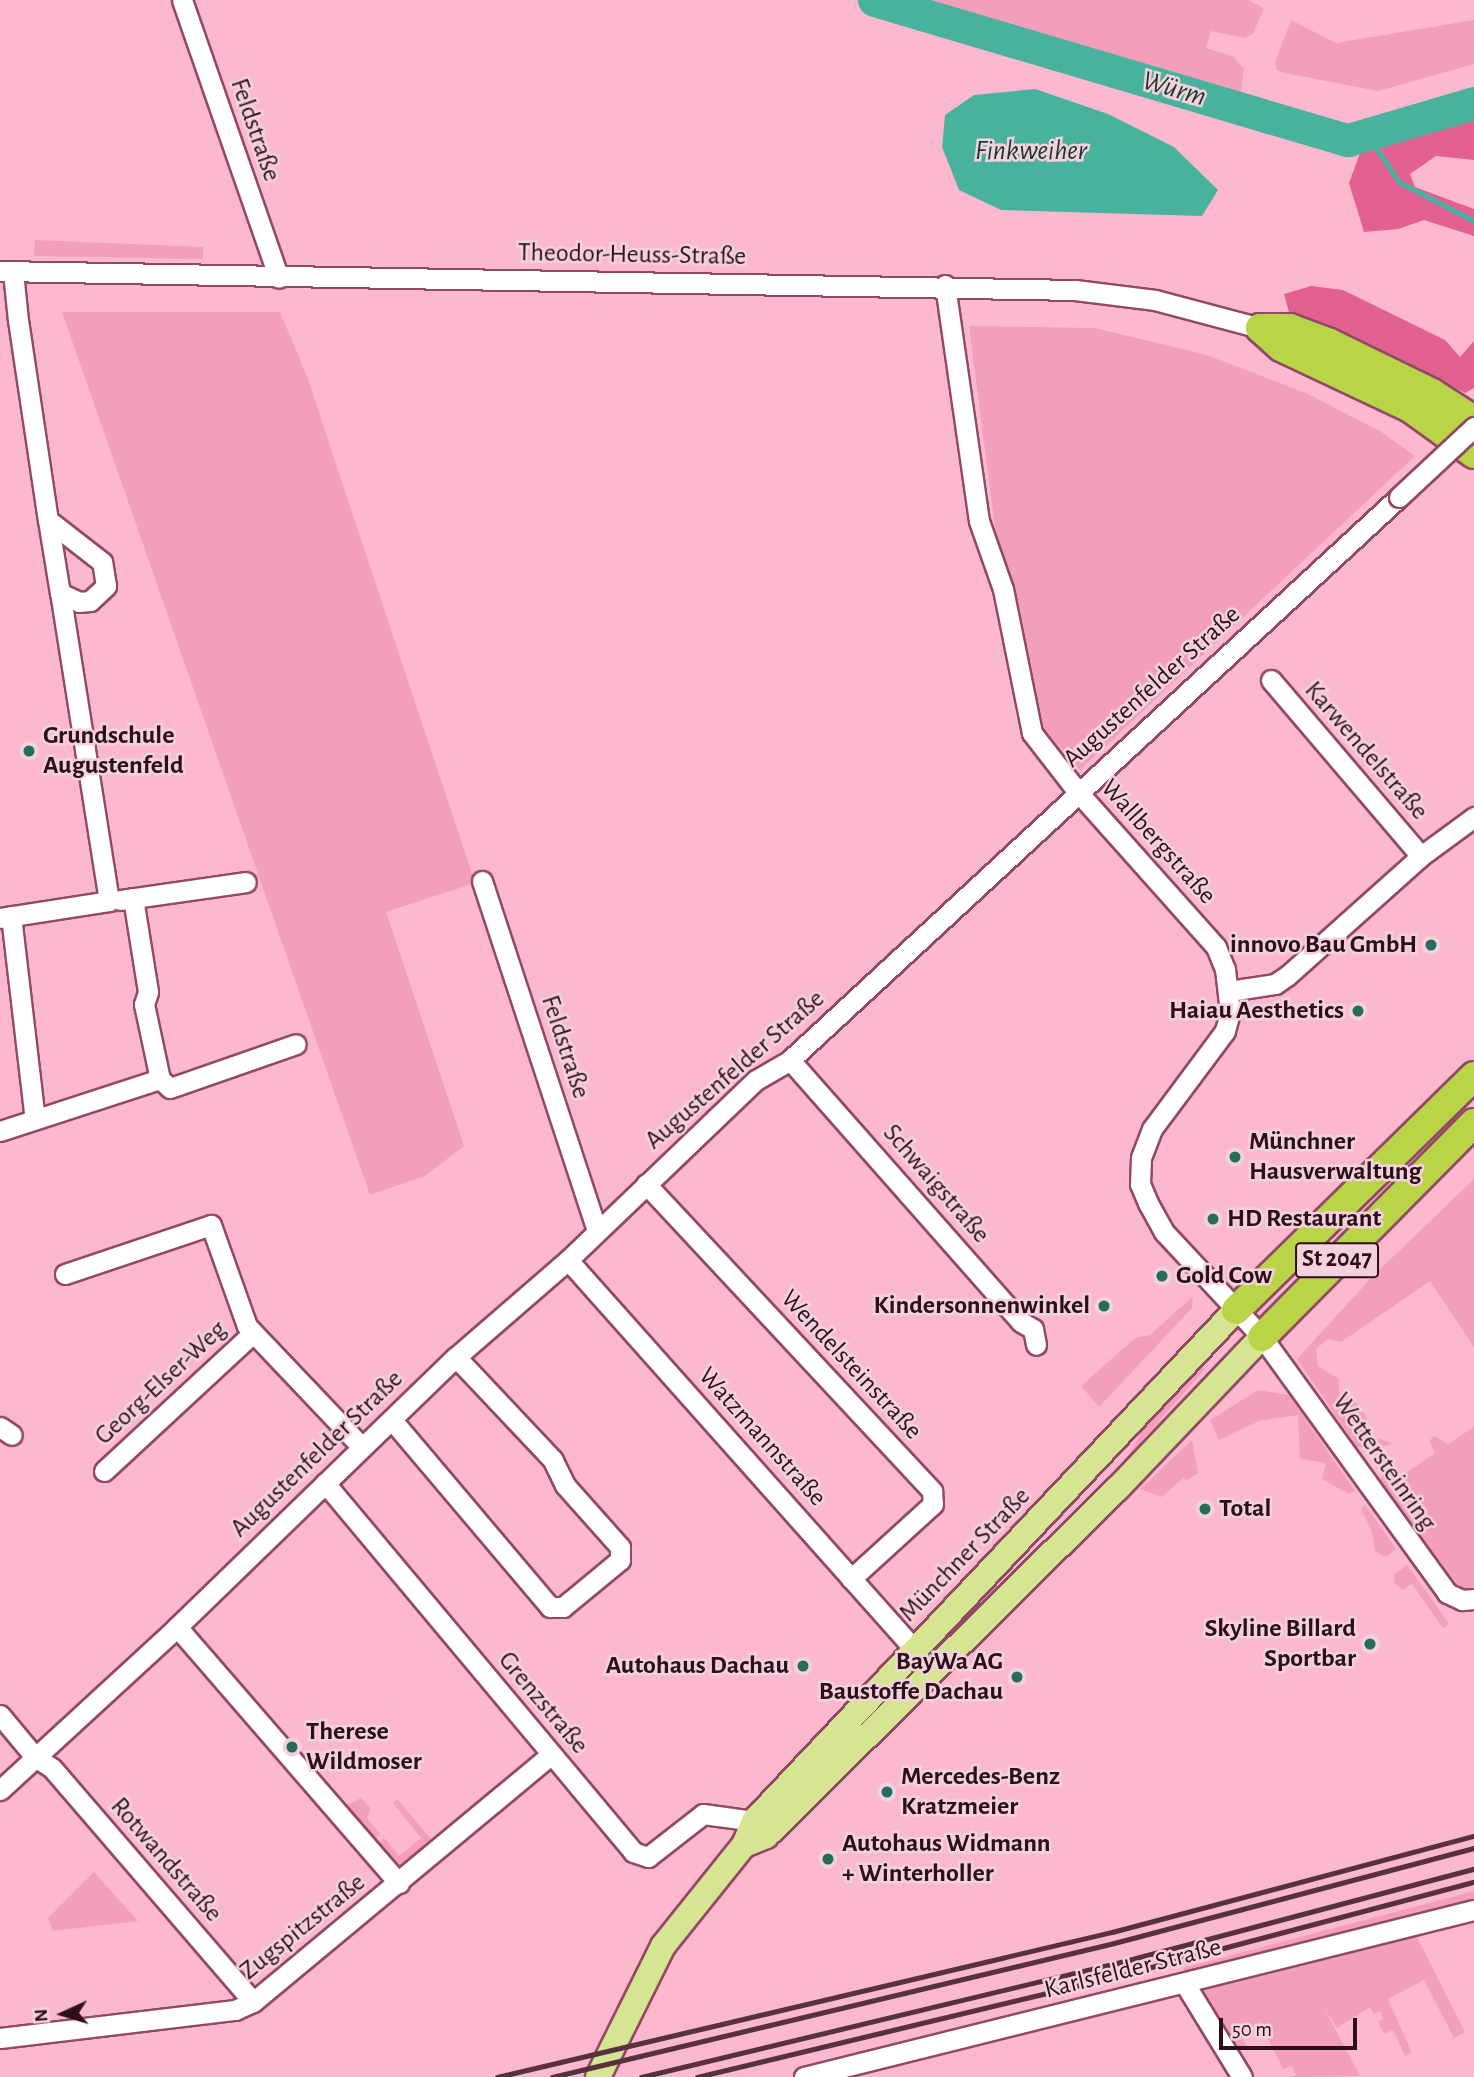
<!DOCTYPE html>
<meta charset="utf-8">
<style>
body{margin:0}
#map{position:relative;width:1474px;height:2077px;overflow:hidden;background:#fcb9ce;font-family:"Alegreya Sans",sans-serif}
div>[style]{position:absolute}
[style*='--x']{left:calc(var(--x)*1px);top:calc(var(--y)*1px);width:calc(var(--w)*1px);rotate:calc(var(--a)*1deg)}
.green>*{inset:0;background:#f49fba}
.forest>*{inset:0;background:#e26191}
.water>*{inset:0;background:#49b29e}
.stream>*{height:5px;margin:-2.5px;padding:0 2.5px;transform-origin:2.5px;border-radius:2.5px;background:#49b29e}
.river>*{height:33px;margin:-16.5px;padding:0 16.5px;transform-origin:16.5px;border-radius:16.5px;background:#49b29e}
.roads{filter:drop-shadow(2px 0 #924963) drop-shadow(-2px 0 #924963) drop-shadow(0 2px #924963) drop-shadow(0 -2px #924963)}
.minor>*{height:19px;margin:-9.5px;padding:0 9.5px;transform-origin:9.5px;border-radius:9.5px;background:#fff}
.major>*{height:24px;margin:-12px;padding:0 12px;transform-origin:12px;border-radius:12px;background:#d6e591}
.highway>*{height:28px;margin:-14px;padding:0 14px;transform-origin:14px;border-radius:14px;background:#bad447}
.rail>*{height:5px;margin:-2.5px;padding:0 2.5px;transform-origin:2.5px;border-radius:2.5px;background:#57313e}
.bridges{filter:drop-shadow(2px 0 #924963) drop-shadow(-2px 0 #924963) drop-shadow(0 2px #924963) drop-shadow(0 -2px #924963)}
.minor-bridge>*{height:19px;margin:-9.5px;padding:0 9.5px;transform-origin:9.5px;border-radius:9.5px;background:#fff}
.dots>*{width:19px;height:19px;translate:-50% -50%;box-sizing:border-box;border:4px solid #f4d2db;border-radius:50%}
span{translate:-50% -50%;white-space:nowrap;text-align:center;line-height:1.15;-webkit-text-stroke:5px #f4d2db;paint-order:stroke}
.shield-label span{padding:2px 5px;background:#f4d2db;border:2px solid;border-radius:5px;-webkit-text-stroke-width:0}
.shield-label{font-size:24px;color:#2d0f1a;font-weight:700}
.street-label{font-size:26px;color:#2d0f1a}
.poi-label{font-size:26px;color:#2d0f1a;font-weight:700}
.left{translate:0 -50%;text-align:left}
.right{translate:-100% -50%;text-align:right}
.water-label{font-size:28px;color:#183731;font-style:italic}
.north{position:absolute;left:28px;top:1979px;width:70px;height:70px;-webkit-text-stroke:5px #f4d2db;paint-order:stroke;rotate:266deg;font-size:19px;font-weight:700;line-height:28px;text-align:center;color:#2d0f1a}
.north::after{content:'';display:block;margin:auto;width:24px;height:32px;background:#2d0f1a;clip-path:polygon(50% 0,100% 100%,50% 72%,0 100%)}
.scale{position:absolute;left:1219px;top:2018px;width:138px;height:32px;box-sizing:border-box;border:4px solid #2d0f1a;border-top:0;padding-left:9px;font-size:21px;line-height:24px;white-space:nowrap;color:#2d0f1a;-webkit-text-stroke:5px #f4d2db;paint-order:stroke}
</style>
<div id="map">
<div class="green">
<div style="clip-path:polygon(915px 0,1248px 0,1264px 8px,1253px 34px,1244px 38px,1211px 31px,1206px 48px,1234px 57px,1244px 69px,1240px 98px)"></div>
<div style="clip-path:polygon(1291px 20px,1336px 43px,1474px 20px,1474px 64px,1378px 91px,1285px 73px,1277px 70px,1275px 62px)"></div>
<div style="clip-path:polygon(35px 240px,203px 247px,203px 259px,34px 256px)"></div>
<div style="clip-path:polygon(62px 312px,280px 312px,307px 376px,475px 883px,386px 912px,464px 1146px,425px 1176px,370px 1195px)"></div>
<div style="clip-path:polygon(969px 326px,1095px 328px,1207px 355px,1306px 393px,1380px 431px,1415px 456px,1080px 770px,1037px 721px,1012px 586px,996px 536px)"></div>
<div style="clip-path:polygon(1474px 1179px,1474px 1347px,1430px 1281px,1341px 1342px,1328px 1339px,1316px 1349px,1318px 1366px,1339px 1379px,1339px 1396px,1356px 1403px,1366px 1416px,1367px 1435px,1392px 1443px,1380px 1448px,1357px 1447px,1297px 1359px,1372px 1277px)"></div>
<div style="clip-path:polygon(1193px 1296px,1192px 1308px,1099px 1407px,1081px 1386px,1135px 1338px,1150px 1335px)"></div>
<div style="clip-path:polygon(1200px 1365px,1205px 1369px,1127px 1458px,1147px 1422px)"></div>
<div style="clip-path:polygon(1258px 1390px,1289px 1395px,1355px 1491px,1349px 1494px,1322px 1479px,1326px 1463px,1300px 1459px,1298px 1415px,1259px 1421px,1219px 1440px,1210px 1420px)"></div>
<div style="clip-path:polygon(1474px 1427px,1474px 1591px,1466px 1591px,1449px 1579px,1379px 1481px,1384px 1474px,1391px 1483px,1435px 1453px,1429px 1441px,1434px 1436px,1448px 1444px)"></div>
<div style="clip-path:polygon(1192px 1440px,1198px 1473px,1186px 1481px,1183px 1478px,1162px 1497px,1140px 1489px)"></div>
<div style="clip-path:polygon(1365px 1505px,1396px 1549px,1386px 1557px,1375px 1551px,1372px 1532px,1361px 1509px)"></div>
<div style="clip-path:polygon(1407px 1565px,1448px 1622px,1448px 1625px,1443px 1628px,1412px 1584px,1402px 1590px,1395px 1584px,1394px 1575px)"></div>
<div style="clip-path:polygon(992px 1585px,1004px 1587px,917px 1669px,922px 1657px)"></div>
<div style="clip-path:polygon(361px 1798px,371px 1809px,367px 1818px,380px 1834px,373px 1840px,344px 1807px)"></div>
<div style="clip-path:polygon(397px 1799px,431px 1839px,400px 1866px,376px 1844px,384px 1838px,399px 1856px,421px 1838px,393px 1803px)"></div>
<div style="clip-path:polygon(94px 1872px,138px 1921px,53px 1931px,48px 1918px)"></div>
<div style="clip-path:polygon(1474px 1891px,1474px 1903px,1186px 1976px,1183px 1968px)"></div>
<div style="clip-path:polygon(1415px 1933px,1465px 2032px,1454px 2038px,1424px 1980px,1388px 1999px,1412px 2053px,1405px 2056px,1393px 2030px,1384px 2034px,1378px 2022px,1383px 2019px,1380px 2011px,1374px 2014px,1370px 2007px,1337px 2028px,1323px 2006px,1360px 2076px,1291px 2077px,1296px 2075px,1292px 2066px,1283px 2069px,1261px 2024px,1240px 2032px,1247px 2048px,1234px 2053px,1196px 1990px)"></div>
</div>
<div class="forest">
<div style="clip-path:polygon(1474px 103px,1474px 160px,1436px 156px,1410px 174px,1415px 187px,1474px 209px,1474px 236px,1424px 220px,1398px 229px,1364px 232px,1349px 183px,1367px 134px)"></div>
<div style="clip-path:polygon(1311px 286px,1343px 290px,1445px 340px,1460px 357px,1474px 341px,1474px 388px,1465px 393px,1379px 350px,1290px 316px,1284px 294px)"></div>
</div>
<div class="water">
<div style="clip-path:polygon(1035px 89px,1108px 114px,1174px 147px,1218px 190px,1202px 216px,1001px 210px,959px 190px,942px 147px,945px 115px,974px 95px)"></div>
</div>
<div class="stream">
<div style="--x:1367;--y:134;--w:58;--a:56.3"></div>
<div style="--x:1399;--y:182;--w:85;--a:27.5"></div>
</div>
<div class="river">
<div style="--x:874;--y:0;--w:494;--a:16.5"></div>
<div style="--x:1348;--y:140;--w:131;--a:-16.4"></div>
</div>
<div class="roads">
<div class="minor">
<div style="--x:182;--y:0;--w:294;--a:70.8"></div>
<div style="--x:0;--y:271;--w:1075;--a:1.01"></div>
<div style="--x:1075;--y:290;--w:81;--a:7.1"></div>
<div style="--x:1155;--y:300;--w:109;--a:14.9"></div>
<div style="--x:13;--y:272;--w:48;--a:84.1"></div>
<div style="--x:18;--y:320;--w:202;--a:81.5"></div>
<div style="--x:48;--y:520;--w:74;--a:80.7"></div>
<div style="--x:60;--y:593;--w:21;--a:25"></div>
<div style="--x:79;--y:602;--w:11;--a:-5"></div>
<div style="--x:90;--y:601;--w:22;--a:-43"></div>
<div style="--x:106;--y:586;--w:24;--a:-99"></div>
<div style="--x:102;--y:562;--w:68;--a:-142.1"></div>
<div style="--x:945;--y:285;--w:238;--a:81.8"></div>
<div style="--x:979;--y:521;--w:72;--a:70.6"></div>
<div style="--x:1003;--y:589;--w:147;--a:78.6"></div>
<div style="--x:1032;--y:733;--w:73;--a:52.2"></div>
<div style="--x:1077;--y:791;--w:209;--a:48.3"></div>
<div style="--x:1216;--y:947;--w:24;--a:68"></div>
<div style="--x:1225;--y:969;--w:43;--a:83.4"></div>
<div style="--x:1230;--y:1012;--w:20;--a:105"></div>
<div style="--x:1225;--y:1031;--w:122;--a:126.7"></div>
<div style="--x:1152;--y:1129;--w:30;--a:111"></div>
<div style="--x:1141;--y:1157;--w:27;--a:92"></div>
<div style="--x:1140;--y:1184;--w:21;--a:67"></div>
<div style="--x:1148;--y:1203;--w:33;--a:61"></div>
<div style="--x:1164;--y:1232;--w:144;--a:47"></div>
<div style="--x:1262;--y:1337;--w:316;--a:54.1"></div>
<div style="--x:1447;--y:1593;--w:17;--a:25"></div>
<div style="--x:1462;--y:1600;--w:12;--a:-5"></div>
<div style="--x:1271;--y:680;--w:231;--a:49.6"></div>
<div style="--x:482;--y:881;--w:368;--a:71.8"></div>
<div style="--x:133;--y:898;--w:95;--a:80.9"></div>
<div style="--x:148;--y:992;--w:13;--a:108"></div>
<div style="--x:144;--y:1004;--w:77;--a:78"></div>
<div style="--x:120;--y:900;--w:127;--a:-8.1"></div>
<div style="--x:11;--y:916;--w:204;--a:83.3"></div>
<div style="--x:0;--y:918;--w:110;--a:-8.9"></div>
<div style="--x:109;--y:901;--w:312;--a:-99"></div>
<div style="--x:1229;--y:991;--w:47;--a:-8.7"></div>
<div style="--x:1275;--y:984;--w:14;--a:-34"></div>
<div style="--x:1287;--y:976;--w:180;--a:-41.8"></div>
<div style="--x:1421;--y:856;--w:66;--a:-36.3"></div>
<div style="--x:790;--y:1060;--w:349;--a:48.6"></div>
<div style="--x:1021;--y:1322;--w:14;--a:30"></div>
<div style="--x:1033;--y:1329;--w:16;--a:79"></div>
<div style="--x:0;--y:1131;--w:168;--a:-18"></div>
<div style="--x:160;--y:1079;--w:13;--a:42"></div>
<div style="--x:170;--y:1088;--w:133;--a:-19.2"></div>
<div style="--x:646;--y:1184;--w:420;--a:47"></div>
<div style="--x:932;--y:1491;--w:13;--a:86"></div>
<div style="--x:933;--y:1504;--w:111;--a:137.6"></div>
<div style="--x:568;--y:1260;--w:522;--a:48.34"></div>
<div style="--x:65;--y:1274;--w:154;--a:-18.6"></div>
<div style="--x:211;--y:1225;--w:107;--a:70.4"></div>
<div style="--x:247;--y:1326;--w:167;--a:46.5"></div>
<div style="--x:392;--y:1420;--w:245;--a:49.8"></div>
<div style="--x:550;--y:1607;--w:13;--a:0"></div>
<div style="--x:563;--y:1607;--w:74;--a:-39.5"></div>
<div style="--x:620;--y:1560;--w:13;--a:-90"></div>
<div style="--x:620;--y:1547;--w:83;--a:-131.6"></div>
<div style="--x:565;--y:1485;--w:28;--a:-116"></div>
<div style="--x:553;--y:1460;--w:141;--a:-133.3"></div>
<div style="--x:0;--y:1427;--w:14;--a:34"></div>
<div style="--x:104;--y:1471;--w:203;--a:-42.8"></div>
<div style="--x:325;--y:1483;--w:481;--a:50.1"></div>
<div style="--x:633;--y:1852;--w:16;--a:18"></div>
<div style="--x:648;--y:1857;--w:70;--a:-38"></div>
<div style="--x:703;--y:1814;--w:51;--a:7.8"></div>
<div style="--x:177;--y:1627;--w:339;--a:49.1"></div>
<div style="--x:0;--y:1715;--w:55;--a:50.2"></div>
<div style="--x:35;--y:1757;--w:20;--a:33"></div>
<div style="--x:52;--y:1768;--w:308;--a:49.3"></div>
<div style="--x:0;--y:1790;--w:241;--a:-42.6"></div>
<div style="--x:177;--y:1627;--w:388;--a:-44.1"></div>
<div style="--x:456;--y:1357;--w:148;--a:-40.9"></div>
<div style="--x:568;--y:1260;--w:260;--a:-43.8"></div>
<div style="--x:756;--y:1080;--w:39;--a:-30"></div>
<div style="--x:790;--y:1060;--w:829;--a:-42.75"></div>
<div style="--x:1185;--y:1984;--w:109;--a:58.5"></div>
<div style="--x:0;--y:2038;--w:237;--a:-6.8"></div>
<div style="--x:235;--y:2010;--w:20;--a:-24"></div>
<div style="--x:253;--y:2002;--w:387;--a:-39.7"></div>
<div style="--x:804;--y:2077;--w:690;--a:-14"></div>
</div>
<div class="major">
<div style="--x:744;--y:1845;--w:24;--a:-22"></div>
<div style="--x:766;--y:1836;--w:494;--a:-44.7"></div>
<div style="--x:1117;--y:1489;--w:210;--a:-46.4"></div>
<div style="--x:598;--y:2077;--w:146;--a:-63.6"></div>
<div style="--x:663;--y:1946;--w:129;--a:-51.3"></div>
<div style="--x:744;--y:1845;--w:26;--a:-67"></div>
<div style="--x:754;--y:1821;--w:702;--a:-46.67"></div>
</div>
<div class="highway">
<div style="--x:1260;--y:328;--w:28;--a:42"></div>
<div style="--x:1281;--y:347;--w:143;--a:25.3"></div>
<div style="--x:1410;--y:408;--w:79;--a:35.7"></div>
<div style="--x:1260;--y:328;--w:30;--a:0"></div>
<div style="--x:1290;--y:328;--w:43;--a:20.6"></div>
<div style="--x:1330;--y:343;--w:114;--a:26.1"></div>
<div style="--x:1432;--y:393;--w:50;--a:32.7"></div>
<div style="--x:1236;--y:1310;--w:334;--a:-44.5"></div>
<div style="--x:1262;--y:1337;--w:301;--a:-45.3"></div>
</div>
</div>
<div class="rail">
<div style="--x:497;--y:2077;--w:632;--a:-13.27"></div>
<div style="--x:1112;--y:1932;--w:375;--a:-14.9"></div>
<div style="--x:552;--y:2077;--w:578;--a:-13.41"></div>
<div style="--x:1114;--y:1943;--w:372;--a:-14.8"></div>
<div style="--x:641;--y:2077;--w:489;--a:-13.5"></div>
<div style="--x:1117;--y:1963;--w:369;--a:-14.8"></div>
<div style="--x:697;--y:2077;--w:436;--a:-13.5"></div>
<div style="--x:1121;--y:1975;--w:365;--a:-14.8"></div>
</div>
<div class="bridges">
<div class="minor-bridge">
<div style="--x:1399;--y:497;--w:103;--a:-43"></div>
</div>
</div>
<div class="dots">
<div style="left:29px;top:751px;background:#266b5f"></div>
<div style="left:1431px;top:945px;background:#266b5f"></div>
<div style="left:1358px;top:1011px;background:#266b5f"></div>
<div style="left:1235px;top:1157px;background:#266b5f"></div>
<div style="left:1213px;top:1219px;background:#266b5f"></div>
<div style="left:1162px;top:1276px;background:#266b5f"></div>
<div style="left:1104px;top:1306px;background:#266b5f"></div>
<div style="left:1205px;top:1509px;background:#266b5f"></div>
<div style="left:1370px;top:1644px;background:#266b5f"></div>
<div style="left:803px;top:1666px;background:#266b5f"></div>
<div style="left:1017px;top:1677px;background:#266b5f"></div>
<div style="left:292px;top:1747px;background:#266b5f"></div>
<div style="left:887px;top:1792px;background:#266b5f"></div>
<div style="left:828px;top:1859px;background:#266b5f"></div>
</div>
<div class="shield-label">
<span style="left:1337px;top:1260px">St 2047</span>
</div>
<div class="street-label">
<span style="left:255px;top:130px;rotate:71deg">Feldstraße</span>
<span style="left:632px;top:255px;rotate:1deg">Theodor-Heuss-Straße</span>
<span style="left:1152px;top:687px;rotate:-42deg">Augustenfelder Straße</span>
<span style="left:1366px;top:751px;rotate:49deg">Karwendelstraße</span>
<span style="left:1158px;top:842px;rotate:48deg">Wallbergstraße</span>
<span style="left:565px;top:1047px;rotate:72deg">Feldstraße</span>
<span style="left:735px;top:1070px;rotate:-41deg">Augustenfelder Straße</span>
<span style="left:936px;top:1184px;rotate:49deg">Schwaigstraße</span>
<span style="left:851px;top:1365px;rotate:47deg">Wendelsteinstraße</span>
<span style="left:161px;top:1383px;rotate:-43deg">Georg-Elser-Weg</span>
<span style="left:762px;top:1437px;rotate:48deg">Watzmannstraße</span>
<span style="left:317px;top:1454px;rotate:-44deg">Augustenfelder Straße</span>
<span style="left:1384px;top:1462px;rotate:55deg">Wettersteinring</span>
<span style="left:965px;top:1555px;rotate:-46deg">Münchner Straße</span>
<span style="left:543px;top:1703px;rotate:50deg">Grenzstraße</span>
<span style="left:166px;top:1860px;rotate:49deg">Rotwandstraße</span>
<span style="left:303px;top:1927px;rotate:-39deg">Zugspitzstraße</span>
<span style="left:1133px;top:1969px;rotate:-14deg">Karlsfelder Straße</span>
</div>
<div class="poi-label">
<span class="left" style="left:43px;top:751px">Grundschule<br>Augustenfeld</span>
<span class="right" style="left:1417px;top:945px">innovo Bau GmbH</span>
<span class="right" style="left:1344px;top:1011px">Haiau Aesthetics</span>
<span class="left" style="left:1249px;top:1157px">Münchner<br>Hausverwaltung</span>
<span class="left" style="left:1227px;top:1219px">HD Restaurant</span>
<span class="left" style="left:1176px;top:1276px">Gold Cow</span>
<span class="right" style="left:1090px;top:1306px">Kindersonnenwinkel</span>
<span class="left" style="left:1219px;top:1509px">Total</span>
<span class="right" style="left:1356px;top:1644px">Skyline Billard<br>Sportbar</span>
<span class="right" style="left:1003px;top:1677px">BayWa AG<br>Baustoffe Dachau</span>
<span class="right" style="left:789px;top:1666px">Autohaus Dachau</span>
<span class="left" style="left:306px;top:1747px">Therese<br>Wildmoser</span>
<span class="left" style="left:901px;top:1792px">Mercedes-Benz<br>Kratzmeier</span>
<span class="left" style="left:842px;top:1859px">Autohaus Widmann<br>+ Winterholler</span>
</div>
<div class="water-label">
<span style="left:1174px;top:89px;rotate:16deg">Würm</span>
<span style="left:1031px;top:151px">Finkweiher</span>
</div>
<div class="north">N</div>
<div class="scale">50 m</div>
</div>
